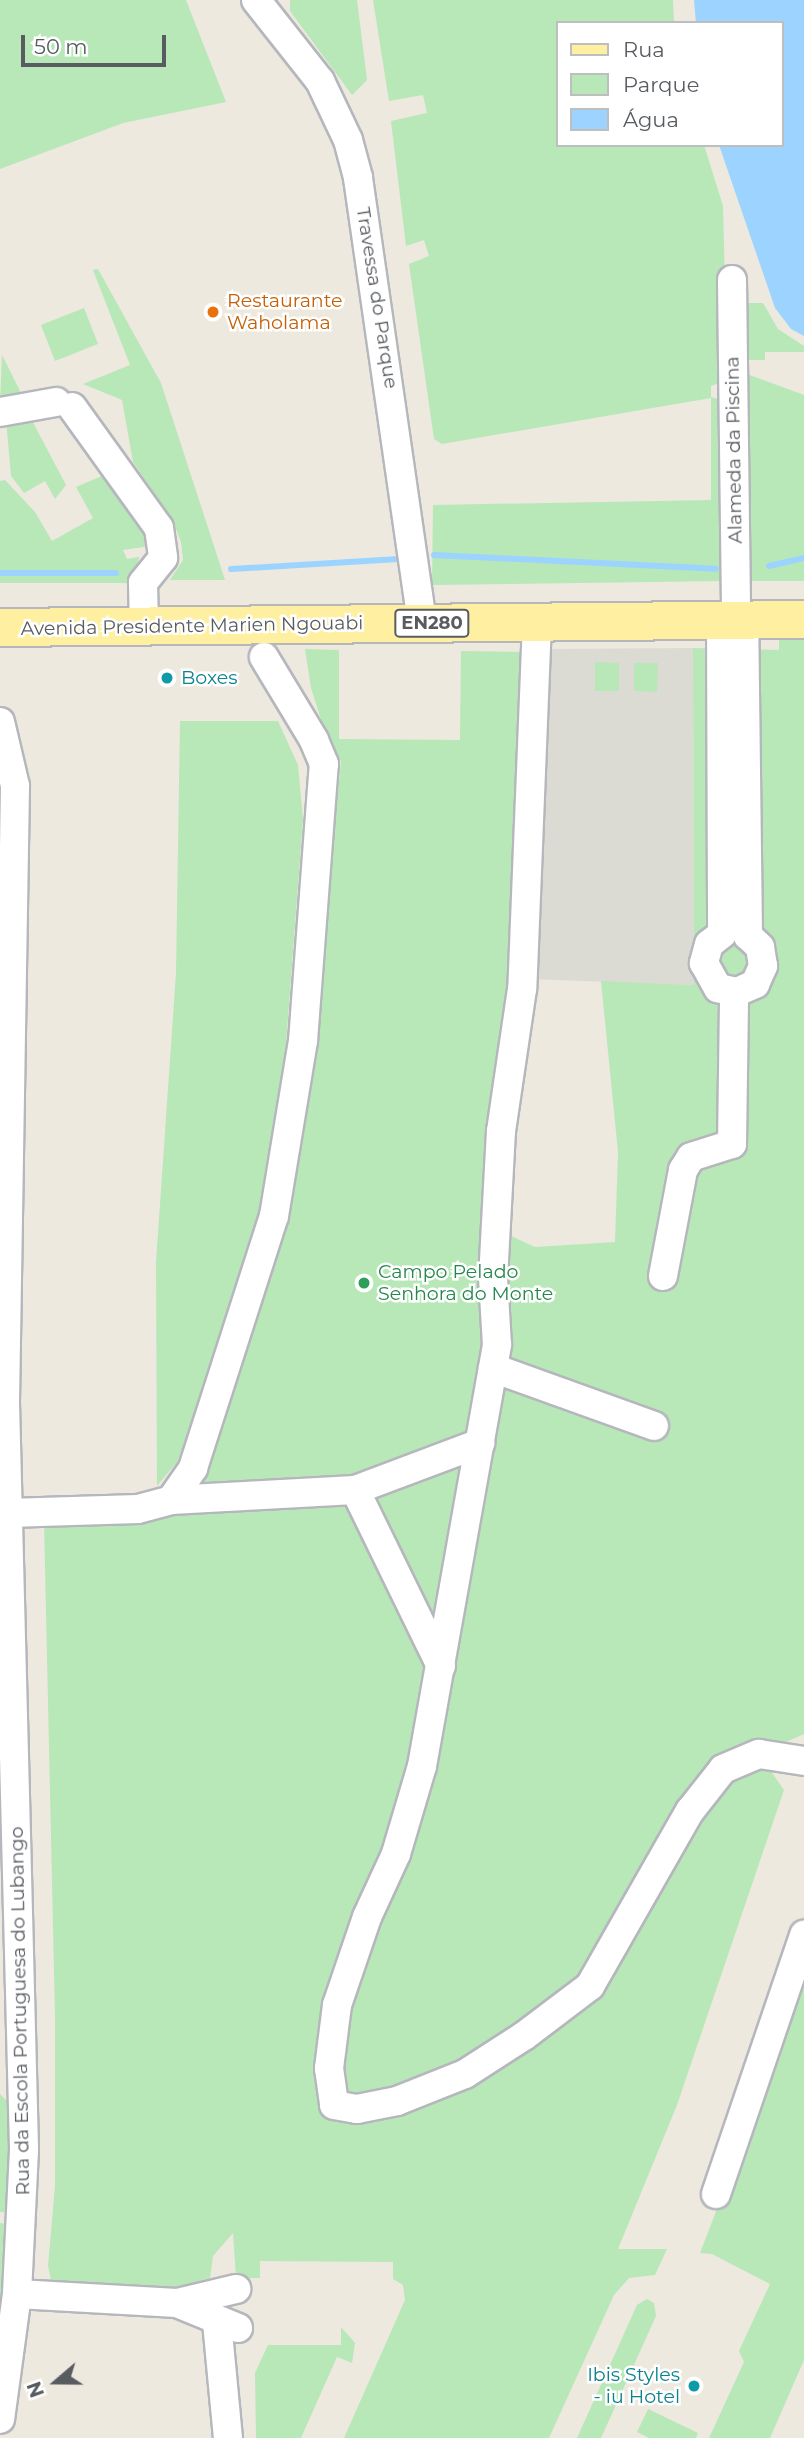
<!DOCTYPE html>
<meta charset="utf-8">
<style>
body{margin:0}
#map{position:relative;width:804px;height:2438px;overflow:hidden;background:#ede9de;font-family:Montserrat,sans-serif}
div>[style]{position:absolute}
[style*='--x']{left:calc(var(--x)*1px);top:calc(var(--y)*1px);width:calc(var(--w)*1px);rotate:calc(var(--a)*1deg)}
.industrial>*{inset:0;background:#dcdbd3}
.green>*{inset:0;background:#b8e7b8}
.water>*{inset:0;background:#9cd4ff}
.stream>*{height:6px;margin:-3px;padding:0 3px;transform-origin:3px;border-radius:3px;background:#9cd4ff}
.roads{filter:drop-shadow(2px 0 #b5b7bd) drop-shadow(-2px 0 #b5b7bd) drop-shadow(0 2px #b5b7bd) drop-shadow(0 -2px #b5b7bd)}
.minor>*{height:28px;margin:-14px;padding:0 14px;transform-origin:14px;border-radius:14px;background:#fff}
.major>*{height:37px;margin:-18.5px;padding:0 18.5px;transform-origin:18.5px;border-radius:18.5px;background:#fff0a1}
.dots>*{width:19px;height:19px;translate:-50% -50%;box-sizing:border-box;border:4px solid #fff;border-radius:50%}
span{translate:-50% -50%;white-space:nowrap;text-align:center;line-height:1.15;-webkit-text-stroke:5px #fff;paint-order:stroke}
.shield-label span{padding:2px 5px;background:#fff;border:2px solid;border-radius:5px;-webkit-text-stroke-width:0}
.shield-label{font-size:18px;color:#585c61;font-weight:700}
.street-label{font-size:19px;color:#585c61}
.food-label{font-size:19px;color:#c56008}
.left{translate:0 -50%;text-align:left}
.culture-label{font-size:19px;color:#0d838f}
.right{translate:-100% -50%;text-align:right}
.leisure-label{font-size:19px;color:#27864d}
.legend{position:absolute;left:556px;top:21px;width:228px;height:126px;box-sizing:border-box;background:#fff;border:2px solid #bcbec0;margin:0;padding:9px 12px;list-style:none;font-size:21px;color:#585c61}
.legend li{display:flex;align-items:center;gap:14px;height:35px}
.legend b{width:35px;border:2px solid #bcbec0}
.north{position:absolute;left:21px;top:2347px;width:70px;height:70px;-webkit-text-stroke:5px #fff;paint-order:stroke;rotate:250deg;font-size:19px;font-weight:700;line-height:28px;text-align:center;color:#585c61}
.north::after{content:'';display:block;margin:auto;width:24px;height:32px;background:#585c61;clip-path:polygon(50% 0,100% 100%,50% 72%,0 100%)}
.scale{position:absolute;left:21px;top:35px;width:145px;height:32px;box-sizing:border-box;border:4px solid #585c61;border-top:0;padding-left:9px;font-size:21px;line-height:24px;white-space:nowrap;color:#585c61;-webkit-text-stroke:5px #fff;paint-order:stroke}
</style>
<div id="map">
<div class="industrial">
<div style="clip-path:polygon(693px 648px,694px 985px,528px 979px,543px 649px)"></div>
</div>
<div class="green">
<div style="clip-path:polygon(0 0,186px 0,226px 102px,123px 123px,0 169px)"></div>
<div style="clip-path:polygon(290px 0,357px 0,367px 80px,352px 95px,290px 11px)"></div>
<div style="clip-path:polygon(373px 0,673px 0,674px 23px,557px 23px,557px 145px,704px 145px,723px 206px,727px 366px,722px 382px,711px 386px,711px 397px,722px 400px,723px 581px,432px 585px,433px 505px,711px 500px,711px 398px,442px 444px,434px 439px,409px 264px,429px 256px,424px 240px,406px 246px,391px 121px,427px 113px,423px 95px,389px 101px)"></div>
<div style="clip-path:polygon(98px 269px,161px 383px,225px 580px,170px 580px,183px 560px,181px 542px,173px 521px,133px 462px,122px 400px,83px 384px,130px 365px,93px 270px)"></div>
<div style="clip-path:polygon(742px 303px,763px 303px,778px 329px,804px 346px,804px 352px,765px 352px,765px 360px,744px 360px)"></div>
<div style="clip-path:polygon(84px 308px,98px 344px,55px 361px,41px 325px)"></div>
<div style="clip-path:polygon(2px 355px,25px 401px,0 405px)"></div>
<div style="clip-path:polygon(744px 373px,804px 395px,804px 581px,746px 581px)"></div>
<div style="clip-path:polygon(28px 413px,66px 485px,55px 499px,45px 481px,24px 493px,11px 476px,6px 419px)"></div>
<div style="clip-path:polygon(111px 472px,157px 545px,123px 550px,127px 559px,139px 557px,135px 583px,0 583px,0 481px,5px 480px,35px 512px,52px 541px,93px 518px,76px 487px)"></div>
<div style="clip-path:polygon(779px 632px,804px 632px,804px 1734px,759px 1754px,784px 1790px,677px 2105px,618px 2249px,667px 2249px,655px 2275px,629px 2278px,614px 2295px,549px 2438px,344px 2438px,405px 2300px,403px 2285px,393px 2279px,393px 2262px,260px 2261px,260px 2278px,236px 2278px,233px 2233px,213px 2256px,210px 2278px,178px 2287px,52px 2284px,48px 2266px,55px 2186px,55px 2017px,44px 1522px,159px 1519px,187px 1510px,204px 1472px,310px 1062px,341px 761px,326px 735px,311px 688px,305px 649px,339px 650px,339px 739px,460px 740px,461px 651px,525px 652px,514px 991px,499px 1079px,505px 1345px,509px 1235px,535px 1247px,615px 1242px,618px 1152px,601px 981px,694px 985px,693px 648px,779px 650px)"></div>
<div style="clip-path:polygon(595px 662px,619px 663px,619px 691px,595px 691px)"></div>
<div style="clip-path:polygon(634px 663px,658px 663px,657px 692px,634px 691px)"></div>
<div style="clip-path:polygon(180px 721px,278px 721px,298px 765px,303px 819px,284px 1070px,264px 1201px,204px 1394px,177px 1462px,157px 1486px,156px 1262px,176px 973px)"></div>
<div style="clip-path:polygon(804px 1983px,804px 2360px,770px 2438px,709px 2438px,744px 2362px,739px 2351px,770px 2284px,712px 2254px,700px 2253px)"></div>
<div style="clip-path:polygon(0 2094px,14px 2108px,13px 2213px,0 2212px)"></div>
<div style="clip-path:polygon(0 2223px,14px 2225px,0 2322px)"></div>
<div style="clip-path:polygon(647px 2299px,654px 2303px,656px 2316px,601px 2438px,577px 2438px,637px 2305px)"></div>
<div style="clip-path:polygon(341px 2327px,355px 2343px,352px 2363px,337px 2357px,301px 2438px,256px 2438px,255px 2373px,268px 2345px,341px 2345px)"></div>
<div style="clip-path:polygon(648px 2409px,698px 2433px,696px 2438px,649px 2438px,637px 2432px)"></div>
</div>
<div class="water">
<div style="clip-path:polygon(694px 0,804px 0,804px 336px,791px 329px,775px 308px,719px 145px,781px 145px,781px 23px,696px 23px)"></div>
</div>
<div class="stream">
<div style="--x:434;--y:555;--w:282;--a:2.8"></div>
<div style="--x:769;--y:566;--w:36;--a:-13"></div>
<div style="--x:231;--y:569;--w:168;--a:-3.4"></div>
<div style="--x:0;--y:573;--w:116;--a:0"></div>
</div>
<div class="roads">
<div class="minor">
<div style="--x:256;--y:0;--w:103;--a:51.7"></div>
<div style="--x:320;--y:81;--w:65;--a:64.6"></div>
<div style="--x:348;--y:140;--w:39;--a:75"></div>
<div style="--x:358;--y:178;--w:450;--a:81.8"></div>
<div style="--x:732;--y:280;--w:340;--a:89.3"></div>
<div style="--x:72;--y:407;--w:149;--a:54.3"></div>
<div style="--x:159;--y:528;--w:30;--a:82"></div>
<div style="--x:163;--y:558;--w:32;--a:129"></div>
<div style="--x:143;--y:583;--w:44;--a:88.7"></div>
<div style="--x:0;--y:412;--w:57;--a:-10.1"></div>
<div style="--x:721;--y:620;--w:314;--a:89.8"></div>
<div style="--x:722;--y:934;--w:16;--a:142"></div>
<div style="--x:709;--y:944;--w:20;--a:105"></div>
<div style="--x:704;--y:963;--w:29;--a:61"></div>
<div style="--x:718;--y:988;--w:19;--a:12"></div>
<div style="--x:737;--y:992;--w:20;--a:-24"></div>
<div style="--x:755;--y:984;--w:20;--a:-66"></div>
<div style="--x:763;--y:966;--w:19;--a:-99"></div>
<div style="--x:760;--y:947;--w:16;--a:-137"></div>
<div style="--x:748;--y:936;--w:316;--a:-90.7"></div>
<div style="--x:537;--y:622;--w:367;--a:92.3"></div>
<div style="--x:522;--y:989;--w:144;--a:98.4"></div>
<div style="--x:501;--y:1131;--w:147;--a:93.1"></div>
<div style="--x:493;--y:1278;--w:67;--a:86.6"></div>
<div style="--x:497;--y:1345;--w:428;--a:100.1"></div>
<div style="--x:422;--y:1766;--w:92;--a:106.5"></div>
<div style="--x:396;--y:1854;--w:69;--a:114.7"></div>
<div style="--x:367;--y:1917;--w:93;--a:108.8"></div>
<div style="--x:337;--y:2005;--w:64;--a:97.2"></div>
<div style="--x:329;--y:2068;--w:37;--a:82"></div>
<div style="--x:334;--y:2105;--w:23;--a:10"></div>
<div style="--x:357;--y:2109;--w:41;--a:-11.3"></div>
<div style="--x:397;--y:2101;--w:73;--a:-21.7"></div>
<div style="--x:465;--y:2074;--w:70;--a:-32.8"></div>
<div style="--x:524;--y:2036;--w:83;--a:-37.1"></div>
<div style="--x:590;--y:1986;--w:202;--a:-60.3"></div>
<div style="--x:690;--y:1811;--w:53;--a:-51.8"></div>
<div style="--x:723;--y:1769;--w:39;--a:-23"></div>
<div style="--x:759;--y:1754;--w:46;--a:8.8"></div>
<div style="--x:0;--y:722;--w:66;--a:76.8"></div>
<div style="--x:15;--y:786;--w:617;--a:90.93"></div>
<div style="--x:5;--y:1403;--w:747;--a:88.54"></div>
<div style="--x:24;--y:2150;--w:144;--a:92.8"></div>
<div style="--x:17;--y:2294;--w:126;--a:97.7"></div>
<div style="--x:663;--y:1276;--w:108;--a:-79.3"></div>
<div style="--x:683;--y:1170;--w:15;--a:-58"></div>
<div style="--x:691;--y:1157;--w:43;--a:-17.6"></div>
<div style="--x:732;--y:1144;--w:152;--a:-89.2"></div>
<div style="--x:493;--y:1368;--w:171;--a:19.8"></div>
<div style="--x:171;--y:1500;--w:39;--a:-55"></div>
<div style="--x:193;--y:1468;--w:265;--a:-72.2"></div>
<div style="--x:274;--y:1216;--w:177;--a:-80.6"></div>
<div style="--x:303;--y:1041;--w:278;--a:-85.7"></div>
<div style="--x:324;--y:764;--w:26;--a:-113"></div>
<div style="--x:314;--y:740;--w:97;--a:-121.1"></div>
<div style="--x:8;--y:1513;--w:130;--a:-1.8"></div>
<div style="--x:138;--y:1509;--w:34;--a:-15"></div>
<div style="--x:171;--y:1500;--w:184;--a:-3.1"></div>
<div style="--x:441;--y:1666;--w:196;--a:-116"></div>
<div style="--x:355;--y:1490;--w:134;--a:-20.6"></div>
<div style="--x:716;--y:2194;--w:274;--a:-71.2"></div>
<div style="--x:17;--y:2294;--w:160;--a:3.2"></div>
<div style="--x:177;--y:2303;--w:66;--a:22.3"></div>
<div style="--x:177;--y:2303;--w:61;--a:-13.3"></div>
<div style="--x:217;--y:2322;--w:117;--a:84.6"></div>
</div>
<div class="major">
<div style="--x:0;--y:627;--w:804;--a:-0.57"></div>
</div>
</div>
<div class="dots">
<div style="left:213px;top:312px;background:#e8710a"></div>
<div style="left:167px;top:678px;background:#0f9aa8"></div>
<div style="left:364px;top:1283px;background:#2e9e5b"></div>
<div style="left:694px;top:2386px;background:#0f9aa8"></div>
</div>
<div class="shield-label">
<span style="left:432px;top:623px">EN280</span>
</div>
<div class="street-label">
<span style="left:377px;top:298px;rotate:81deg">Travessa do Parque</span>
<span style="left:734px;top:450px;rotate:-91deg">Alameda da Piscina</span>
<span style="left:192px;top:626px;rotate:-1deg">Avenida Presidente Marien Ngouabi</span>
<span style="left:20px;top:2011px;rotate:-91deg">Rua da Escola Portuguesa do Lubango</span>
</div>
<div class="food-label">
<span class="left" style="left:227px;top:312px">Restaurante<br>Waholama</span>
</div>
<div class="culture-label">
<span class="left" style="left:181px;top:678px">Boxes</span>
<span class="right" style="left:680px;top:2386px">Ibis Styles<br>- iu Hotel</span>
</div>
<div class="leisure-label">
<span class="left" style="left:378px;top:1283px">Campo Pelado<br>Senhora do Monte</span>
</div>
<ul class="legend">
<li><b style="height:9px;background:#fff0a1"></b>Rua</li>
<li><b style="height:19px;background:#b8e7b8"></b>Parque</li>
<li><b style="height:19px;background:#9cd4ff"></b>Água</li>
</ul>
<div class="north">N</div>
<div class="scale">50 m</div>
</div>
